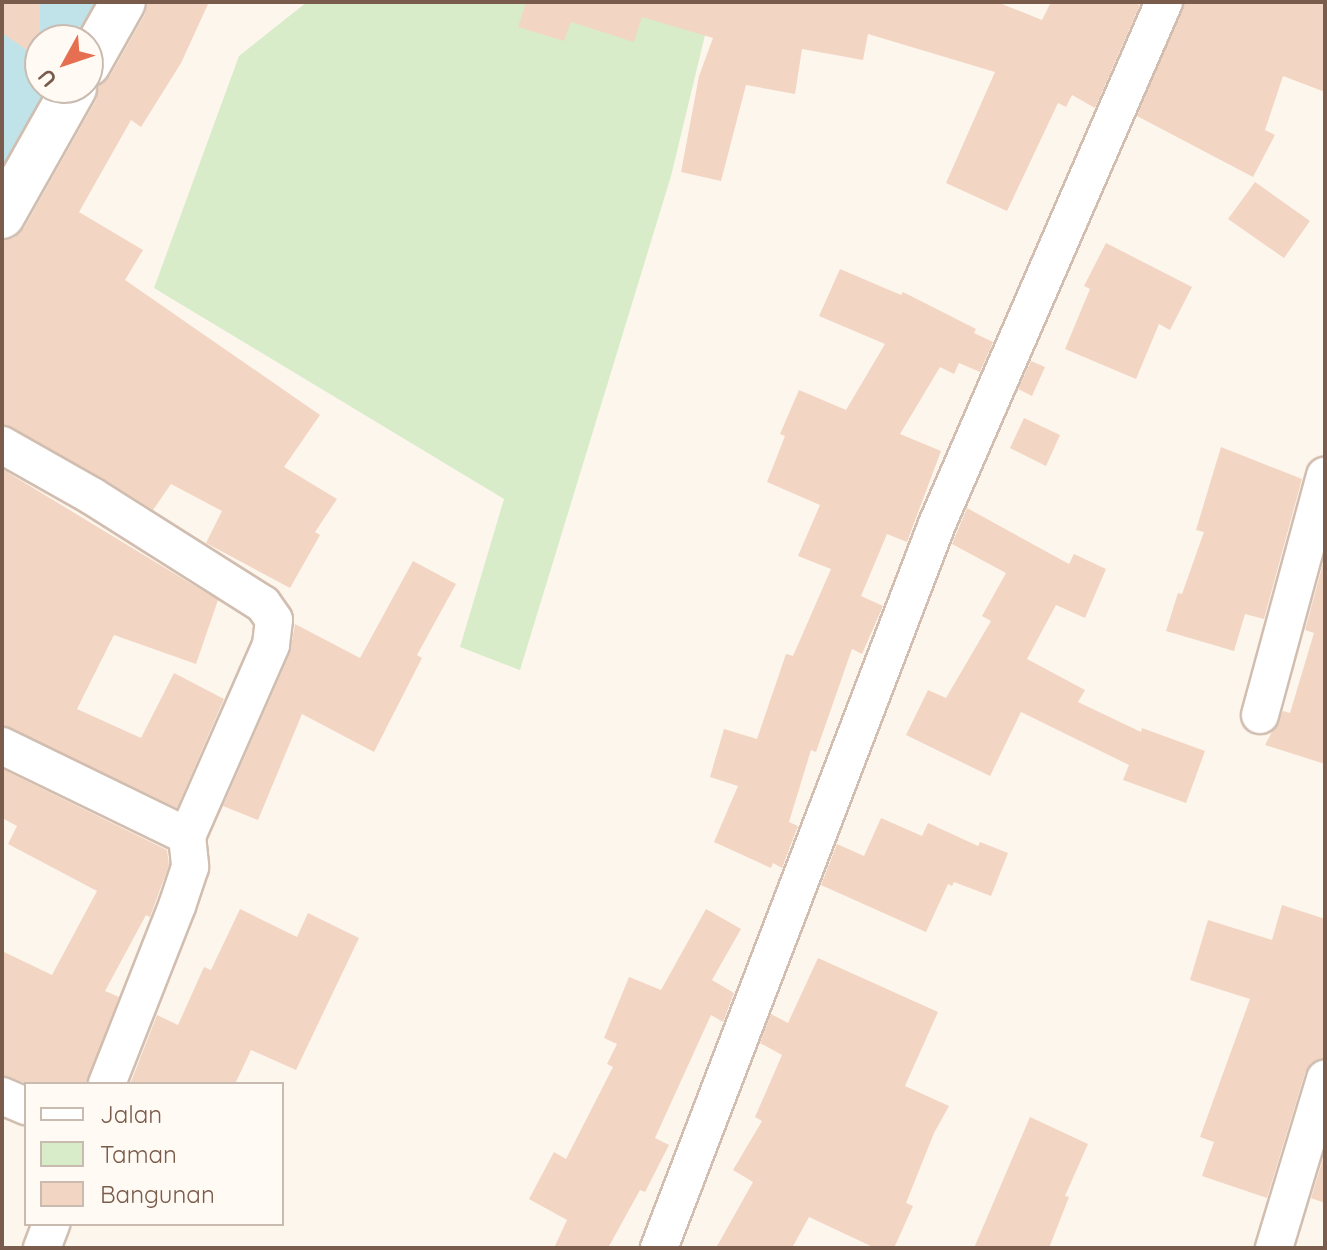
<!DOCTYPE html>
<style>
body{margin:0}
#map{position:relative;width:1327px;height:1250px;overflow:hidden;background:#fdf6ec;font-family:Quicksand,sans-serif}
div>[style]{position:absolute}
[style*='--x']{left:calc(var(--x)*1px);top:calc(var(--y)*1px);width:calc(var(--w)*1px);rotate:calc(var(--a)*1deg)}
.green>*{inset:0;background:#d8ecc9}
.water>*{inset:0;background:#bfe3e8}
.building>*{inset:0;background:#f3d5c3}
.roads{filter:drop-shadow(2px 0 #d1beb0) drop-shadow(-2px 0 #d1beb0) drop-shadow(0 2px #d1beb0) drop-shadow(0 -2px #d1beb0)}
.minor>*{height:36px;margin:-18px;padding:0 18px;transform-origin:18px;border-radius:18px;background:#fff}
.tertiary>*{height:44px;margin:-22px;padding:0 22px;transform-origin:22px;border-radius:22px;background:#fff}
span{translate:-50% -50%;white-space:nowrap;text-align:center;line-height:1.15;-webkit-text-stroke:6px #fffaf3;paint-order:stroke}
.frame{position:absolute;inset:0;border:4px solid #7a5c4d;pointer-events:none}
.legend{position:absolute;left:24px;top:1082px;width:260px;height:144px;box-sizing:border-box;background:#fffaf3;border:2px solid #cabbb1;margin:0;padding:10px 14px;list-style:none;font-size:24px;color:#7a5c4d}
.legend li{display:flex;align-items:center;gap:16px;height:40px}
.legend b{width:40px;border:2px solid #cabbb1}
.north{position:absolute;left:24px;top:24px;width:80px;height:80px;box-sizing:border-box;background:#fffaf3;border:2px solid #cabbb1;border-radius:50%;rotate:230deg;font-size:22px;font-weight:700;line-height:32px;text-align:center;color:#7a5c4d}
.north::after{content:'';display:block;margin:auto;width:28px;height:36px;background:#e76f51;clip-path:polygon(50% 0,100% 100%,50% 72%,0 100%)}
</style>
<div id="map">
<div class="green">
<div style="clip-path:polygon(307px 2px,713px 2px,671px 176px,520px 670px,460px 647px,504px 499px,154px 288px,239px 56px)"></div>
</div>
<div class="water">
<div style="clip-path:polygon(2px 2px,96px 2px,77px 40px,40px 40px,40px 88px,52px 88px,2px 178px)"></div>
</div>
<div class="building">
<div style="clip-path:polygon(2px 2px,40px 2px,40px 32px,56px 40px,40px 40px,40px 59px,2px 33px)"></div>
<div style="clip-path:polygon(148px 2px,209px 2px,181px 63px,141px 127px,131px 120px,79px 212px,143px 250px,125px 280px,320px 415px,284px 467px,337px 499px,315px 532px,320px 535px,290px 588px,206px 543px,222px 511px,171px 484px,153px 510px,102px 478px,2px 424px,2px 241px,14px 238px,24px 228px,96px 100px,99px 86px,110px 76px,145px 14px)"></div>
<div style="clip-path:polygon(526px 2px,997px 2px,1042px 20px,1051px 2px,1132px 2px,1140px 5px,1095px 108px,1072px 95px,1066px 107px,1058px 103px,1007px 211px,946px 183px,995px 72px,868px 34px,863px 60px,802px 49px,795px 94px,746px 85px,721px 181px,681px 172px,699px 76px,713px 38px,642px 17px,634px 42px,571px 22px,564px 41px,518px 27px)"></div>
<div style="clip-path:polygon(1185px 2px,1325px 2px,1325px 92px,1283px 76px,1265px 130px,1275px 135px,1253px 177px,1137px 116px)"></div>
<div style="clip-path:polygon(1255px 182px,1310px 221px,1284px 258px,1228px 219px)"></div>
<div style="clip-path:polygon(1106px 243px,1192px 287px,1170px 330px,1159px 324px,1136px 379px,1065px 349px,1090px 289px,1084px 286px)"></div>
<div style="clip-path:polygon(840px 269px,901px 295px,903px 292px,976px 329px,974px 333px,993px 342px,980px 372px,959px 363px,954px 374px,940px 367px,900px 434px,941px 451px,907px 542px,887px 534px,861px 596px,883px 606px,862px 654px,852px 649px,816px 752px,811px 750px,789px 822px,798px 826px,782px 868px,773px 863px,771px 868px,714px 842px,738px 786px,710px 777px,724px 729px,757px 739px,786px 654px,793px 656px,831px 569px,798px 556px,820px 505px,767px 482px,785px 436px,780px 434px,799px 390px,846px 410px,885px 344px,819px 316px)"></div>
<div style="clip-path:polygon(1031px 361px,1045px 367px,1032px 396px,1018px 389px)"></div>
<div style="clip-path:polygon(1024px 418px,1060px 435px,1046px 466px,1010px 448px)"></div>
<div style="clip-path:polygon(1221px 447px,1302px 479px,1264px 619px,1245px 614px,1234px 651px,1166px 631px,1178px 593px,1182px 594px,1204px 532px,1196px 530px)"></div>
<div style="clip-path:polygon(2px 469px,218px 600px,196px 664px,114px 635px,77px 709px,141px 738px,174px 673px,224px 699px,177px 808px,2px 725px)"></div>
<div style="clip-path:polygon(967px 508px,1069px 564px,1074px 554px,1106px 569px,1085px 618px,1056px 605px,1027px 659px,1085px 690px,1078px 702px,1141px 732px,1142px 728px,1205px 751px,1186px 803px,1123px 780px,1129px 765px,1021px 712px,990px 776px,906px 735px,928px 690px,946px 698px,991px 621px,982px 616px,1006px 573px,952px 544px)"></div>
<div style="clip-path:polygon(1325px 556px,1325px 764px,1265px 745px,1283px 711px,1290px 713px,1314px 633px,1305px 630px)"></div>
<div style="clip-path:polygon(413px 561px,456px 584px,417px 655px,422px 658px,374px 752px,302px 714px,258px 820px,223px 806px,290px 653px,295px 624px,360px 658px)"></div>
<div style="clip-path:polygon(2px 769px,167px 850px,169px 865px,150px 917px,146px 915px,105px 991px,119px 997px,86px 1084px,28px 1084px,2px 1075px,2px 951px,52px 975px,97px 891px,8px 844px,17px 826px,2px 818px)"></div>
<div style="clip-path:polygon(881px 818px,922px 836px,928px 823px,978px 846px,980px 842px,1008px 853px,991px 896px,954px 882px,952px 886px,948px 884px,926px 932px,821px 885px,837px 844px,864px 856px)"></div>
<div style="clip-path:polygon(1282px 905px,1325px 919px,1325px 1059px,1311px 1063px,1305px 1073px,1267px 1198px,1202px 1176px,1214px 1142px,1200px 1137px,1250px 999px,1190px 980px,1208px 920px,1272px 940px)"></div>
<div style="clip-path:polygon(240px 909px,297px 937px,308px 913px,359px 938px,296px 1070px,251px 1050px,235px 1084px,130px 1084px,157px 1015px,178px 1025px,204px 967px,211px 970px)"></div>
<div style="clip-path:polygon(706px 909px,741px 929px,712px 980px,734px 993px,723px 1022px,711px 1015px,655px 1138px,669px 1145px,645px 1192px,640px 1190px,608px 1248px,554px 1248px,567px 1220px,529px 1199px,554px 1152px,566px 1159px,613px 1067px,607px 1064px,617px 1044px,604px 1038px,629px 977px,661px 990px)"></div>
<div style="clip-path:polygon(818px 958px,938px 1012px,905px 1086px,949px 1106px,934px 1133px,906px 1203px,913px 1206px,894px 1248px,875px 1248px,809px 1217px,792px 1248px,716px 1248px,753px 1182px,733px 1170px,762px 1121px,755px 1117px,782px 1055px,760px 1043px,771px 1014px,788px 1023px)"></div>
<div style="clip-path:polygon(1030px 1117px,1088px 1144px,1065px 1196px,1069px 1197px,1049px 1248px,974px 1248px)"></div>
<div style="clip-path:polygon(1325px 1152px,1325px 1203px,1311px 1198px)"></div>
</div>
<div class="roads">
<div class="minor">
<div style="--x:2;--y:445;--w:103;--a:29.5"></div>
<div style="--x:92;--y:496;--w:202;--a:32.3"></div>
<div style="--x:263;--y:604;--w:19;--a:55"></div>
<div style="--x:274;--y:620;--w:25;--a:97"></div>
<div style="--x:271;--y:645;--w:209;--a:113.7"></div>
<div style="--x:187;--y:836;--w:31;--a:84"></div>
<div style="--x:190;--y:867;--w:41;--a:108.4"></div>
<div style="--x:177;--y:906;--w:191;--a:111.5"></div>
<div style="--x:1260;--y:715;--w:248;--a:-74.8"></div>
<div style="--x:2;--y:746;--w:206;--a:25.9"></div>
<div style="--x:2;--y:1096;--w:26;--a:23"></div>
<div style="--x:42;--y:1248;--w:26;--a:-69"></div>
<div style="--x:659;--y:1248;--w:776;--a:-68.99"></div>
<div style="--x:937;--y:524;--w:569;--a:-66.5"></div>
<div style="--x:1274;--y:1248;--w:177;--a:-73.2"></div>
</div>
<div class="tertiary">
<div style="--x:88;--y:64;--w:71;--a:-60.6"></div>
<div style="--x:2;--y:216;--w:147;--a:-60.6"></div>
</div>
</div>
<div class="frame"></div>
<ul class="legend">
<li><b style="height:10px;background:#fff"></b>Jalan</li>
<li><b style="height:22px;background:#d8ecc9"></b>Taman</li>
<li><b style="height:22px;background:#f3d5c3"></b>Bangunan</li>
</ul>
<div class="north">U</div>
</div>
